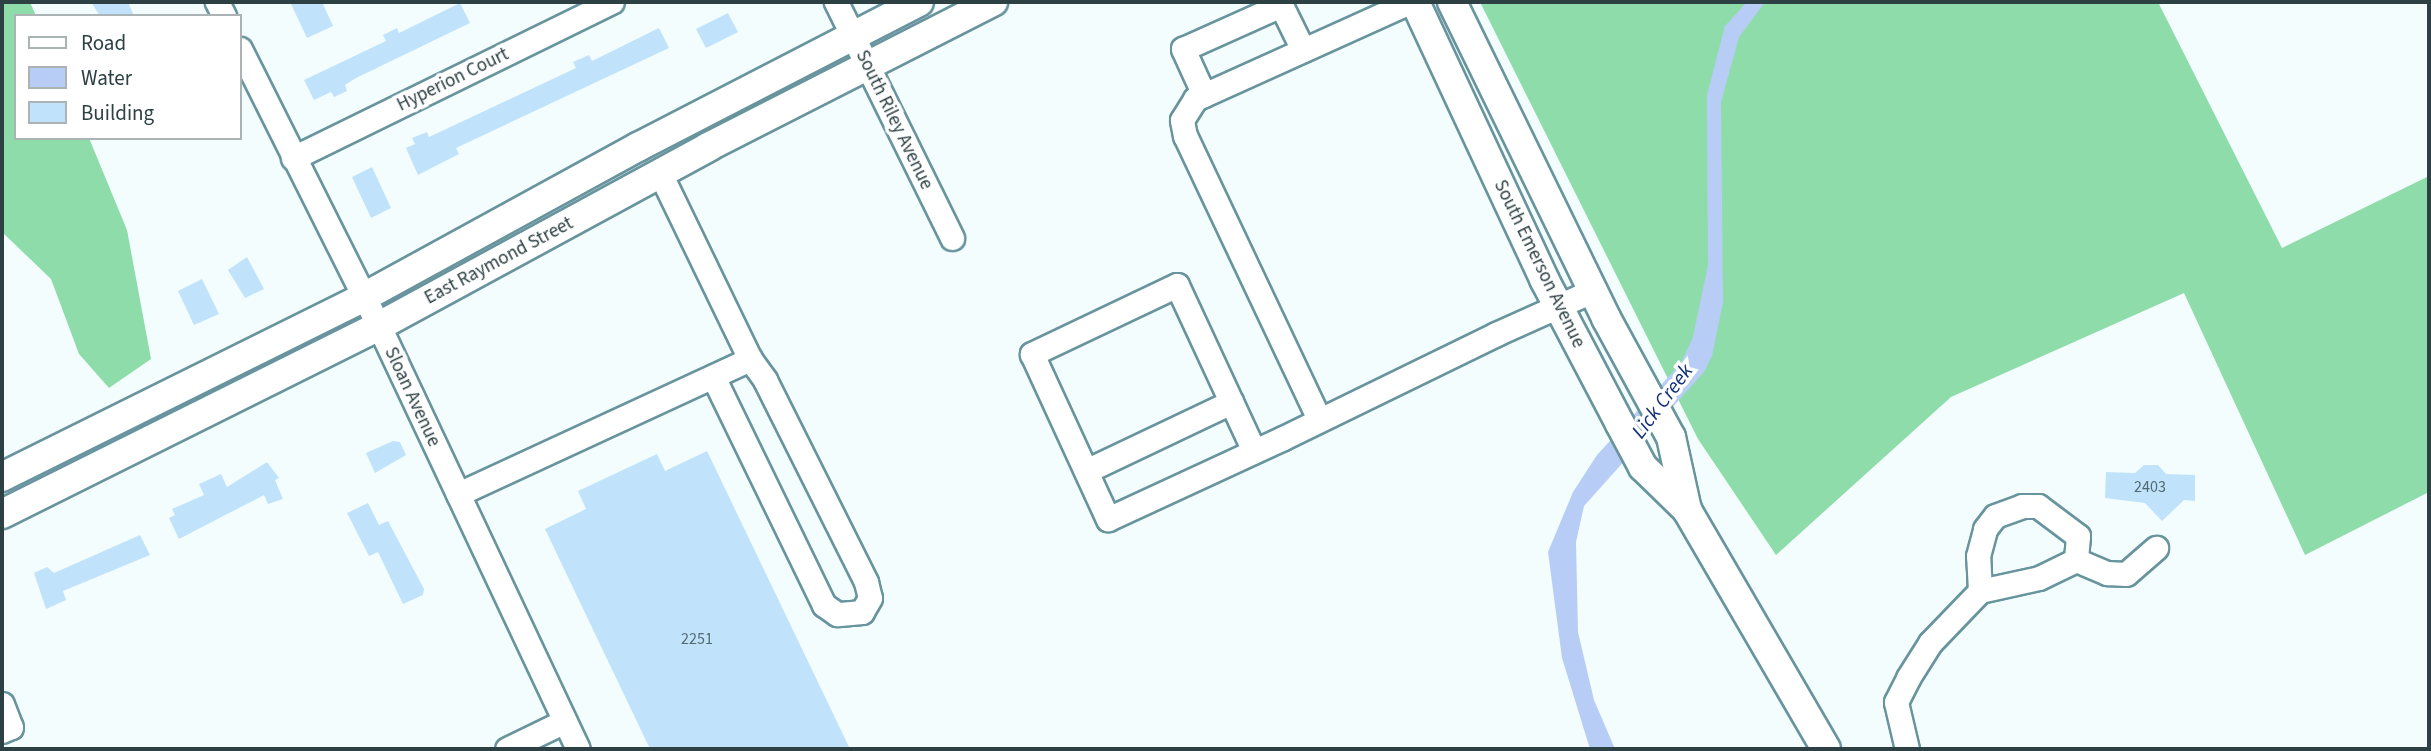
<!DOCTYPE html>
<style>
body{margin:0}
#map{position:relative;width:2431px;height:751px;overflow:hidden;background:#f3fdfe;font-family:"Source Sans 3",sans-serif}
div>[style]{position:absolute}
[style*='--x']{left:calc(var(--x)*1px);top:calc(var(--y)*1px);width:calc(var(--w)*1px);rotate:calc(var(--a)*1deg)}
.forest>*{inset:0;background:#8fdcab}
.water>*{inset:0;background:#b8cdf6}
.building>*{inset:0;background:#c0e3fb}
.roads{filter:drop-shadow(2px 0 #68949d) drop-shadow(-2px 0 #68949d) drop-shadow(0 2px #68949d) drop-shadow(0 -2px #68949d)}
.minor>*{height:23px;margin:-11.5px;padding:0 11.5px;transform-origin:11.5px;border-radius:11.5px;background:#fff}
.major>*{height:28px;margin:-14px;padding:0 14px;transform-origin:14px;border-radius:14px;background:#fff}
span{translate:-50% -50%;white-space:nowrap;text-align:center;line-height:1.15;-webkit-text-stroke:7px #fff;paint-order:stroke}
.number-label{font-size:16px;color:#526971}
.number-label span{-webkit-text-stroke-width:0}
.street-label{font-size:19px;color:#2d4043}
.water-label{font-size:21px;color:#122f7a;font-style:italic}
.frame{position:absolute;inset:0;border:4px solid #2d4043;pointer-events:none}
.legend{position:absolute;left:14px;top:14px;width:228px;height:126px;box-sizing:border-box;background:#fff;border:2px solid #abb3b4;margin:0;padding:9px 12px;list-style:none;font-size:21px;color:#2d4043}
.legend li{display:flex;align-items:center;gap:14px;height:35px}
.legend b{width:35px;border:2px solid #abb3b4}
</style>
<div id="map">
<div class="forest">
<div style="clip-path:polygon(2px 2px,30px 2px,36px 16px,16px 16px,16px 138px,89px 138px,127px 230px,151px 359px,109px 388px,79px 354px,51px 279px,2px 232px)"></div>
<div style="clip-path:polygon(1480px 2px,2158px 2px,2282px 248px,2429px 176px,2429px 492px,2305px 555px,2184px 293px,1951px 397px,1776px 555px,1698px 439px)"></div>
</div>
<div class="water">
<div style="clip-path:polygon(1747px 2px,1765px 2px,1739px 37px,1721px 102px,1723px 302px,1712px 356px,1704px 372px,1584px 506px,1576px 542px,1578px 632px,1594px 700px,1615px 749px,1590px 749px,1562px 658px,1548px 552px,1573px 492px,1597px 455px,1681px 363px,1693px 337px,1708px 265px,1707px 95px,1725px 26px)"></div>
</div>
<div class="building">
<div style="clip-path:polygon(91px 2px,128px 2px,134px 16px,100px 16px)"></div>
<div style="clip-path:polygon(290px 2px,322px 2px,333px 26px,307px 38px)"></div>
<div style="clip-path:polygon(460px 3px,470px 23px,356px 78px,345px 85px,347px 91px,334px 97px,331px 92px,314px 100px,304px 80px,386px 41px,383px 35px,397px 28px,399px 33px)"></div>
<div style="clip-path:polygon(728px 13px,738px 32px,706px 48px,696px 29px)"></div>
<div style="clip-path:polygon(659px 28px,669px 48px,456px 148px,459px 154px,418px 175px,406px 148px,415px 144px,412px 138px,427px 132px,429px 137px,576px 68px,573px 62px,589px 55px,592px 61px)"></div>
<div style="clip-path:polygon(372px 167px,391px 208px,371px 218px,352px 177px)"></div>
<div style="clip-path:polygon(247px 257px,264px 289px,245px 298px,228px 270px)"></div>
<div style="clip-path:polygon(202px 279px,219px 314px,194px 325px,178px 291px)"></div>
<div style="clip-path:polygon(393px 441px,400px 442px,406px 455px,375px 473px,366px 453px)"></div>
<div style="clip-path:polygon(707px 451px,850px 749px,650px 749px,545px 529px,586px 509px,578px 491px,657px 454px,665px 471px)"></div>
<div style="clip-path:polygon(267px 462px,279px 478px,275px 480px,283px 499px,268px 504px,264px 495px,179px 539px,169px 518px,175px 515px,172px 509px,204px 495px,199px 484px,221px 474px,227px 487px)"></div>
<div style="clip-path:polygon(2144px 465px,2158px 465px,2166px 474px,2195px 475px,2195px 501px,2184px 500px,2162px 521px,2145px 503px,2105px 498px,2106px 472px,2135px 473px)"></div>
<div style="clip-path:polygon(368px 503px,379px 525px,388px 521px,424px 589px,423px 595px,403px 604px,378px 552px,369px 556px,347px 513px)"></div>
<div style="clip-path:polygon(140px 535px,150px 555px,63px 591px,66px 600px,46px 609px,34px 573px,47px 567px,54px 573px)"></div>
</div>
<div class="roads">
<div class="minor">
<div style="--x:217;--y:2;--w:16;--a:63"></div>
<div style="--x:836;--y:2;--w:263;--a:63.8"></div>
<div style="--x:240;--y:49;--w:310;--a:63.4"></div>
<div style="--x:379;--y:326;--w:467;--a:64.8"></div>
<div style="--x:1204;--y:95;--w:51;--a:-114.5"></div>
<div style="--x:1183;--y:49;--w:107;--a:-24.2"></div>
<div style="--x:1281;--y:5;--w:50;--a:63.9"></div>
<div style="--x:293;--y:158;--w:355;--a:-26.1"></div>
<div style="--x:660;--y:173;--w:207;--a:64.2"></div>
<div style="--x:750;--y:359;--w:26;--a:54"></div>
<div style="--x:765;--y:380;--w:226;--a:63.4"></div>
<div style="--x:866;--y:582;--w:16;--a:76"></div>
<div style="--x:870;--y:598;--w:16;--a:120"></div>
<div style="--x:862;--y:612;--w:25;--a:175"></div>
<div style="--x:837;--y:614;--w:16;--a:-145"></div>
<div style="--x:824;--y:605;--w:254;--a:-115.9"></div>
<div style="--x:1319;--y:419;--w:313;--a:-115.3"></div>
<div style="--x:1185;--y:136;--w:16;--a:-101"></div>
<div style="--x:1182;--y:120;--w:25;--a:-58"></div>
<div style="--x:1195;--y:99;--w:236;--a:-24.3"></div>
<div style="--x:1254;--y:451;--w:183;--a:-114.9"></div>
<div style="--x:1177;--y:285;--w:161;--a:154.6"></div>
<div style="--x:1032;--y:354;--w:182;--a:65.3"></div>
<div style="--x:1108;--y:519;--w:193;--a:-24.8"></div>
<div style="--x:1283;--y:438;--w:237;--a:-26"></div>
<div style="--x:1496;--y:334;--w:107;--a:-24.2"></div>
<div style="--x:1086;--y:471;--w:161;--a:-25.4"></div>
<div style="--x:458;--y:494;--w:322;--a:-24.8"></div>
<div style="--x:1980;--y:591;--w:35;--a:-93"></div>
<div style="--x:1978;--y:556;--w:28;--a:-75"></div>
<div style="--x:1985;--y:529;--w:16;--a:-52"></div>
<div style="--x:1995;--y:516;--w:29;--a:-20"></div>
<div style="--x:2022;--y:506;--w:16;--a:0"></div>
<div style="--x:2038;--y:506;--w:50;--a:36.9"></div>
<div style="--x:2078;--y:536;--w:24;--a:95"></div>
<div style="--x:2;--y:704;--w:25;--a:69"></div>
<div style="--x:11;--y:727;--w:10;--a:156"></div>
<div style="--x:507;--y:749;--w:64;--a:-25.8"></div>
<div style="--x:1907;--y:749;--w:48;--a:-103.2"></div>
<div style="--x:1896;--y:702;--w:27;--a:-63"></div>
<div style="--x:1908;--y:678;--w:41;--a:-57.8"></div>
<div style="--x:1930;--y:643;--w:72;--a:-46.1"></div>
<div style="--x:1980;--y:591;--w:60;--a:-12.4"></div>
<div style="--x:2039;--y:578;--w:41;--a:-25.9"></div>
<div style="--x:2076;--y:560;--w:34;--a:23"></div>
<div style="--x:2107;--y:573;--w:19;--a:3"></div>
<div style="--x:2126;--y:574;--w:40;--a:-41"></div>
</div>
<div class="major">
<div style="--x:1415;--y:2;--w:306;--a:65"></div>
<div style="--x:1544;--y:279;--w:164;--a:62.3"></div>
<div style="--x:1620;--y:424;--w:49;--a:61.9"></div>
<div style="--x:1643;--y:467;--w:62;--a:44.3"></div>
<div style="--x:1687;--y:510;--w:276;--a:59.8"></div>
<div style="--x:1452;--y:2;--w:352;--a:64"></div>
<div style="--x:1606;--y:318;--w:136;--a:61.4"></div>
<div style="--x:1671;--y:437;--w:75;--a:77.6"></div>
<div style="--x:2;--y:477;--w:402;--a:-26.4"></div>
<div style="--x:362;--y:298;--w:315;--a:-28.7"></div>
<div style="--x:638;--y:147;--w:316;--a:-27.3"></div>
<div style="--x:2;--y:514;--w:421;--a:-26.5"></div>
<div style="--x:379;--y:326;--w:375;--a:-28.5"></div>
<div style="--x:708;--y:147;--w:320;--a:-27"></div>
</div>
</div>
<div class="number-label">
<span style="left:2150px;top:487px">2403</span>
<span style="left:697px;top:639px">2251</span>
</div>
<div class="street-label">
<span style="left:453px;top:80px;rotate:-26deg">Hyperion Court</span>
<span style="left:894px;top:120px;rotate:64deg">South Riley Avenue</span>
<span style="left:499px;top:261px;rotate:-28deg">East Raymond Street</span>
<span style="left:1539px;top:264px;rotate:64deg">South Emerson Avenue</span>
<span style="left:412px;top:397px;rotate:65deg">Sloan Avenue</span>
</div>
<div class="water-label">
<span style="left:1662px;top:401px;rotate:-53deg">Lick Creek</span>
</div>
<div class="frame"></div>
<ul class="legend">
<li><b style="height:9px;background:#fff"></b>Road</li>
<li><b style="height:19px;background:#b8cdf6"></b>Water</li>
<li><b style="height:19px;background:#c0e3fb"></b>Building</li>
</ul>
</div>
